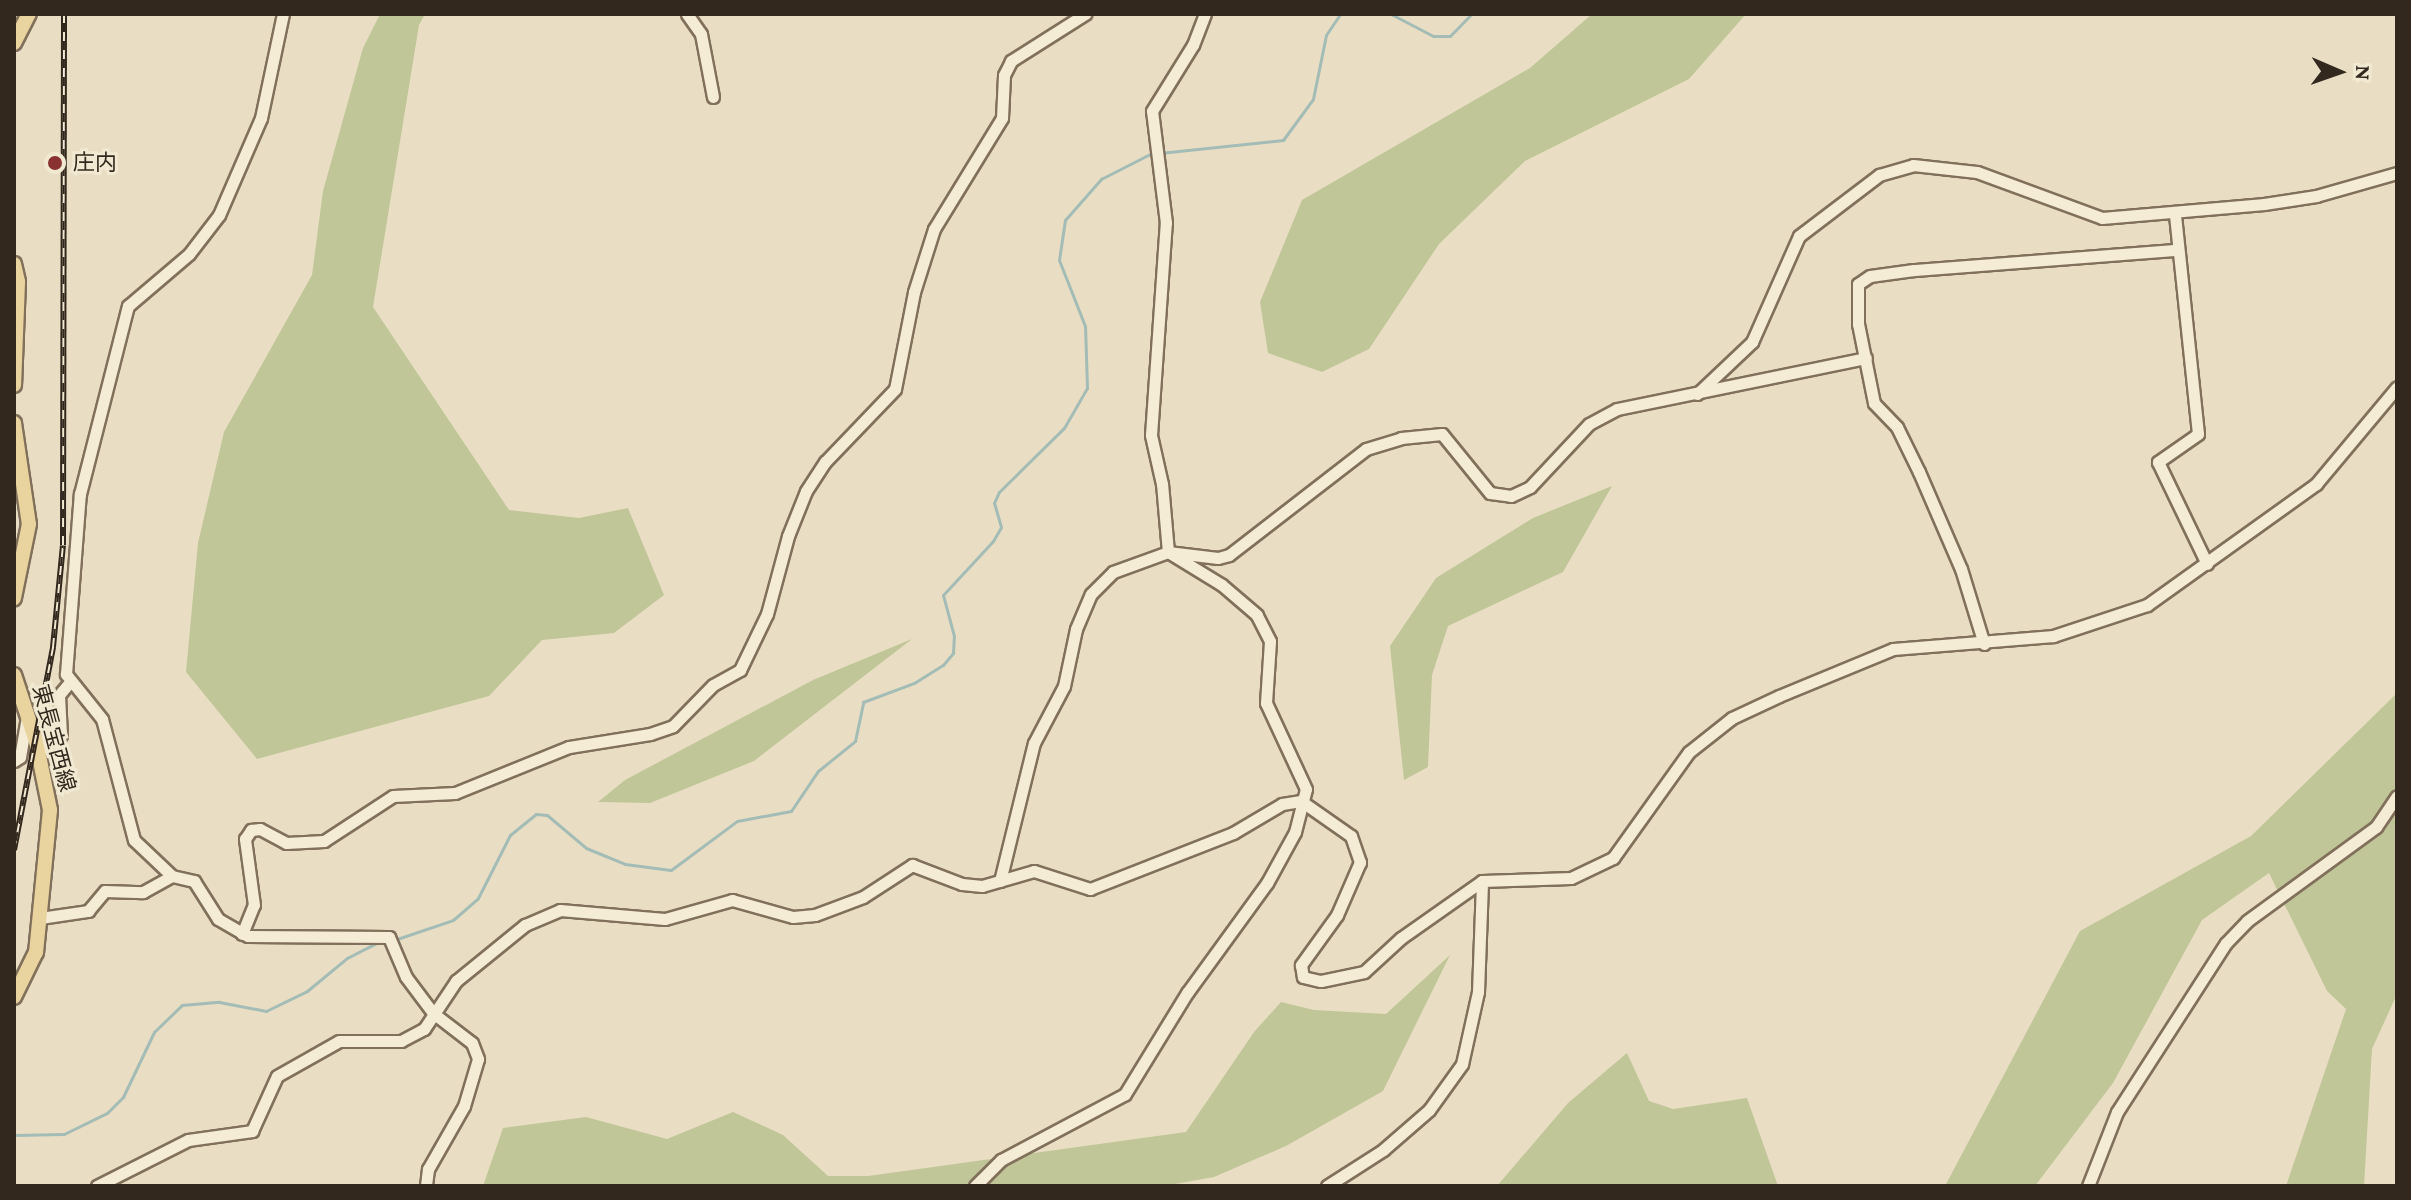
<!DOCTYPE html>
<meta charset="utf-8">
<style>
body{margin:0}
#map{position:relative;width:2411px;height:1200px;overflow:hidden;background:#e9dec3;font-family:"Crimson Pro","Noto Sans JP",serif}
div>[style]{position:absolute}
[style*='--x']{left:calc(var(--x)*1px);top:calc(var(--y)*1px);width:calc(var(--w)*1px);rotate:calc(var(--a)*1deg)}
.green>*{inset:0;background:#c0c698}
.stream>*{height:3px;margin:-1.5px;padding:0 1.5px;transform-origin:1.5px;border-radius:1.5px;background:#a4bcb6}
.roads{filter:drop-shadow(2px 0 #81705b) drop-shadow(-2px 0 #81705b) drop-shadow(0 2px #81705b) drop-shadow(0 -2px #81705b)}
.minor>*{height:11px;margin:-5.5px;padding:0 5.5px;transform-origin:5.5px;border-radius:5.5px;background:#f5ecd5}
.major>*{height:14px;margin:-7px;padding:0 7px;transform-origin:7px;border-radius:7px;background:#e9d39e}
.rail>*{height:6px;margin-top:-3px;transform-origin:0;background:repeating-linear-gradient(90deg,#f1e9d1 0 9px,#33281e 0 18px);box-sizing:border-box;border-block:2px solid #33281e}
.dots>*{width:22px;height:22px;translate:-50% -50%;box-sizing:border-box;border:4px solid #f1e9d1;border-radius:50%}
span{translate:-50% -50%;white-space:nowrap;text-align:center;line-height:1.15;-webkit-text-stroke:6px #f1e9d1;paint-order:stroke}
.poi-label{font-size:22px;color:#33281e}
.left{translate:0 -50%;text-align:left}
.street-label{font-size:22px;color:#33281e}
.frame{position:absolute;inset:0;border:16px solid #33281e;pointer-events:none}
.north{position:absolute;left:2299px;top:32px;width:80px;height:80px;-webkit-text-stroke:6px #f1e9d1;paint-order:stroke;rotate:92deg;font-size:22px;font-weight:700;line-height:32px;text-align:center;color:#33281e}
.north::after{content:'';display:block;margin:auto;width:28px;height:36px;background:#33281e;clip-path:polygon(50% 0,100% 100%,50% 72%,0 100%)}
</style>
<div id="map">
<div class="green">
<div style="clip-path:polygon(380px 14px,425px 14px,419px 25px,373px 307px,509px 510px,579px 518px,628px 508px,664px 595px,614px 633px,542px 640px,489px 696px,257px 759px,186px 672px,198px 543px,224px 432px,312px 275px,323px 191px,363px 48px)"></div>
<div style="clip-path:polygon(1592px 14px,1746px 14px,1689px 79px,1525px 161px,1439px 244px,1369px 349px,1322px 372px,1268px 353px,1260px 302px,1302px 200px,1530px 68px)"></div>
<div style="clip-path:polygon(1612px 486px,1563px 572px,1448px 626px,1432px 675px,1428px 767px,1404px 780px,1390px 646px,1436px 578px,1533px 518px)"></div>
<div style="clip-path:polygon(912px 639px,754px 761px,650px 803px,598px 802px,625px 780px,813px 680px)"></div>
<div style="clip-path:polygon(2397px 693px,2397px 994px,2372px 1049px,2364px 1186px,2286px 1186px,2346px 1009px,2327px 991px,2269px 873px,2202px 920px,2113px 1083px,2035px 1186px,1945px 1186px,2080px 931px,2251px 836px)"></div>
<div style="clip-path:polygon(1450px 955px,1383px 1091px,1286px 1146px,1214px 1177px,1164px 1186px,483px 1186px,503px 1128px,586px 1117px,667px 1139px,733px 1112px,783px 1135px,828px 1176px,868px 1176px,1186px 1132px,1254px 1032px,1281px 1002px,1314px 1010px,1386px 1014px)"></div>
<div style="clip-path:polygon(1627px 1053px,1649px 1101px,1673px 1109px,1747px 1098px,1778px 1186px,1497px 1186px,1568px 1103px)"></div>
</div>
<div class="stream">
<div style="--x:1391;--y:14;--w:47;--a:27.6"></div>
<div style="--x:1433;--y:36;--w:17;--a:0"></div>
<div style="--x:1450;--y:36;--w:30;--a:-46"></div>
<div style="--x:394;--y:940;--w:62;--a:-18.7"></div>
<div style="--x:453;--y:920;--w:33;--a:-41"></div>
<div style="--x:478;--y:898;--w:71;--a:-63.1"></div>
<div style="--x:510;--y:835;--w:33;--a:-39"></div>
<div style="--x:536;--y:814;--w:11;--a:5"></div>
<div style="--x:547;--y:815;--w:51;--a:40.2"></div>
<div style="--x:586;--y:848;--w:42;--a:22.3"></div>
<div style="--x:625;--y:864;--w:46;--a:7.4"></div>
<div style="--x:671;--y:870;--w:82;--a:-36.6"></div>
<div style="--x:737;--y:821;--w:55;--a:-10.5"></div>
<div style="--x:791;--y:811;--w:48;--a:-56"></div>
<div style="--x:818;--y:771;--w:48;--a:-39"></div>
<div style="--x:855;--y:741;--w:40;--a:-78"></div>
<div style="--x:863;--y:702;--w:54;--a:-20.4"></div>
<div style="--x:914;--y:683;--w:34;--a:-32"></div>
<div style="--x:943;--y:665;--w:16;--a:-50"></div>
<div style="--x:953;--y:653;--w:17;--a:-87"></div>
<div style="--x:954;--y:636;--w:42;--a:-105"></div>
<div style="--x:943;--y:595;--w:74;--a:-47.2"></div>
<div style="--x:993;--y:541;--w:16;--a:-60"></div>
<div style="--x:1001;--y:527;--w:25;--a:-106"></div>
<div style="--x:994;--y:503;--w:12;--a:-66"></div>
<div style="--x:999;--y:492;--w:91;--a:-44.6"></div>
<div style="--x:1064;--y:428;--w:46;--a:-60.1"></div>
<div style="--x:1087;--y:388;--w:62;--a:-91.8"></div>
<div style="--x:1085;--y:326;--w:71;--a:-111.5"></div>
<div style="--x:1059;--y:260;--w:40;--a:-81.5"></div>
<div style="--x:1065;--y:220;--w:55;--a:-48.7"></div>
<div style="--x:1101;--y:179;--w:55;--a:-27"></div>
<div style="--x:1150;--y:154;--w:134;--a:-6"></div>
<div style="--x:1283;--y:140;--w:51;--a:-53.8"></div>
<div style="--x:1313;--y:99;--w:65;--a:-78.5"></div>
<div style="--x:1326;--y:35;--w:25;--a:-56"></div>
<div style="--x:14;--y:1135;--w:50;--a:-1.1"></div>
<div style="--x:64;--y:1134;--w:48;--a:-26"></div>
<div style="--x:107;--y:1113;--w:23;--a:-45"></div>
<div style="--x:123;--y:1097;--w:72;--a:-64.5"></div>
<div style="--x:154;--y:1032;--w:39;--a:-44"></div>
<div style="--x:182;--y:1005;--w:37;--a:-5"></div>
<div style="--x:219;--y:1002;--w:48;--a:10.8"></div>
<div style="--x:266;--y:1011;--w:46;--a:-26"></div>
<div style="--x:307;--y:991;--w:52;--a:-39.5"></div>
<div style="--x:347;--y:958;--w:36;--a:-27"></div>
</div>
<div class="roads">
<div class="minor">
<div style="--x:687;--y:14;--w:24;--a:55"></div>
<div style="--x:701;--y:34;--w:64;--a:79.2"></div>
<div style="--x:2175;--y:215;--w:220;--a:84"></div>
<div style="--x:2198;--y:434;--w:49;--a:145"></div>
<div style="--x:2158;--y:462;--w:113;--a:64.3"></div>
<div style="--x:1697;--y:394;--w:76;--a:-43.4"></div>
<div style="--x:1752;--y:342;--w:116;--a:-66.1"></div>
<div style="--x:1799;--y:236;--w:101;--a:-37.3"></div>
<div style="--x:1879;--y:175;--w:35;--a:-16"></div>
<div style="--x:1913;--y:165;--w:64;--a:6.2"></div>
<div style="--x:1977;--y:172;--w:133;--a:20.2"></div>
<div style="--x:2102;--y:218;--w:163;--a:-4.9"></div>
<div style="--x:2264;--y:204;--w:53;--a:-8.7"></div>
<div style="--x:2316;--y:196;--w:84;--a:-15.9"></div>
<div style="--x:1984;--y:644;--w:78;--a:-107"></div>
<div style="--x:1961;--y:569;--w:106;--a:-113.4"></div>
<div style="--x:1919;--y:472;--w:50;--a:-116.1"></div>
<div style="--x:1897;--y:427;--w:33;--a:-134"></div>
<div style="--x:1874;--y:403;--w:81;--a:-101.4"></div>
<div style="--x:1858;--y:324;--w:40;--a:-90"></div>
<div style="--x:1858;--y:284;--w:14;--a:-34"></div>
<div style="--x:1870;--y:276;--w:44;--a:-7.8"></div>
<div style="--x:1914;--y:270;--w:262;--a:-4.4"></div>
<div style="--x:38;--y:751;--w:28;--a:-35"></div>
<div style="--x:61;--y:735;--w:40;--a:-92.9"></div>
<div style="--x:59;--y:695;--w:16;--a:-50"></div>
<div style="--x:14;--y:761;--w:7;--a:-34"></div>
<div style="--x:20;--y:757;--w:41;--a:-80.1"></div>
<div style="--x:172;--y:876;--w:52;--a:-136.5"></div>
<div style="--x:134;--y:840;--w:125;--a:-104.8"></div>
<div style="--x:102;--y:719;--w:58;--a:-128.7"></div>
<div style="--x:66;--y:674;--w:181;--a:-85.6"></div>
<div style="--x:80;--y:494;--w:194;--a:-75.7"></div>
<div style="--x:128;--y:306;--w:80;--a:-40.4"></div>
<div style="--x:189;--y:254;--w:49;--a:-52.4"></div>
<div style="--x:219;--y:215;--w:106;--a:-66.6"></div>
<div style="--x:261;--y:118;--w:106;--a:-78.1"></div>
<div style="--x:1000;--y:881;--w:142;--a:-76.2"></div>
<div style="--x:1034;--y:743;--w:64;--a:-62.2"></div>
<div style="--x:1064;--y:686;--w:58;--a:-78.1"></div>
<div style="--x:1076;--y:629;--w:38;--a:-67"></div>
<div style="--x:1091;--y:594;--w:31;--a:-45"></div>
<div style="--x:1113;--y:572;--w:59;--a:-20"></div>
<div style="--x:1168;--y:552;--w:50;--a:6.8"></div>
<div style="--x:1218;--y:558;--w:11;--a:-15"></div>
<div style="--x:1229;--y:555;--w:173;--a:-37.7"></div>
<div style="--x:1366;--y:449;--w:37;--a:-17"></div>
<div style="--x:1401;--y:438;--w:41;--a:-5.6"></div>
<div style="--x:1442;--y:434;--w:76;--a:50.9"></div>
<div style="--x:1490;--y:493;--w:21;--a:8"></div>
<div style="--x:1511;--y:496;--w:21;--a:-25"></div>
<div style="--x:1530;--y:487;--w:86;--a:-46.9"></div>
<div style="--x:1589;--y:424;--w:32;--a:-28"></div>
<div style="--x:1617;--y:409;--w:254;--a:-11.6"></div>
<div style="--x:40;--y:918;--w:49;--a:-8.3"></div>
<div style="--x:88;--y:911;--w:26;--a:-50"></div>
<div style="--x:105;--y:891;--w:38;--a:2"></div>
<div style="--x:143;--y:892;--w:33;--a:-29"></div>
<div style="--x:172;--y:876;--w:23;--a:13"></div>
<div style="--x:194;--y:881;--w:45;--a:57.7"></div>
<div style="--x:218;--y:919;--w:34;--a:30"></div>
<div style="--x:248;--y:936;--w:141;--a:0.4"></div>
<div style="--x:389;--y:937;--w:43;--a:67"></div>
<div style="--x:406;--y:977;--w:45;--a:53.1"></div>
<div style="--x:433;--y:1013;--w:49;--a:37.6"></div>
<div style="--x:472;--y:1043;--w:17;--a:69"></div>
<div style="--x:478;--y:1059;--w:49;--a:106.6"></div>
<div style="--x:464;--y:1106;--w:73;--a:119.7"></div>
<div style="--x:428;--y:1169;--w:17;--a:97"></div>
<div style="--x:242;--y:934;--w:31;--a:-68"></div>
<div style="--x:254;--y:905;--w:67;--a:-97.8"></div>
<div style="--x:245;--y:839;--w:11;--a:-56"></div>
<div style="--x:251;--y:830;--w:9;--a:-6"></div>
<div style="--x:260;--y:829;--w:30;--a:28"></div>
<div style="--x:286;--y:843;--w:38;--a:-3"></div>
<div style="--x:324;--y:841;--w:82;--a:-33.1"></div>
<div style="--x:393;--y:796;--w:62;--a:-2.8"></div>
<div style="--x:455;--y:793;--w:123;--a:-22"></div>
<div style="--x:569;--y:747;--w:82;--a:-9.1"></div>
<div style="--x:650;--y:734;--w:24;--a:-19"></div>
<div style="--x:673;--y:726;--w:57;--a:-45.7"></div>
<div style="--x:713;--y:685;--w:31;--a:-29"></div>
<div style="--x:740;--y:670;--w:62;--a:-64.3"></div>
<div style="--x:767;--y:614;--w:81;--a:-74.9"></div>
<div style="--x:788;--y:536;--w:48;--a:-68.2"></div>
<div style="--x:806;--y:491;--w:35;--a:-57"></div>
<div style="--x:825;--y:462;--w:101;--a:-46.2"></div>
<div style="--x:895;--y:389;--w:99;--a:-78.9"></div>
<div style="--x:914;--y:292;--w:66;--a:-72.4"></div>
<div style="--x:934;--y:229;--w:130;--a:-58.5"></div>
<div style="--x:1002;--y:118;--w:43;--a:-87.3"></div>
<div style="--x:1004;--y:75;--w:16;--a:-63"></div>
<div style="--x:1011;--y:61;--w:88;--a:-32.4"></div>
<div style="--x:97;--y:1186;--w:102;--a:-26.8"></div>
<div style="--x:188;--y:1140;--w:65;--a:-8"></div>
<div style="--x:252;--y:1131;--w:60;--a:-65.6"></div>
<div style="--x:277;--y:1076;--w:71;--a:-29.4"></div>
<div style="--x:339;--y:1041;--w:62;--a:0"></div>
<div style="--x:401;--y:1041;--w:26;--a:-28"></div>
<div style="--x:424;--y:1029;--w:58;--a:-56.3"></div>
<div style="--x:456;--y:981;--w:89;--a:-39.1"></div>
<div style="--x:525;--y:925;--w:38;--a:-23"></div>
<div style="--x:560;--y:910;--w:105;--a:4.9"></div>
<div style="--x:665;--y:919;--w:70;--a:-15.8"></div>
<div style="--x:732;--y:900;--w:63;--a:15.6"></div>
<div style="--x:793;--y:917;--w:22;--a:-5"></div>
<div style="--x:815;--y:915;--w:51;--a:-20.6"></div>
<div style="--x:863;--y:897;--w:59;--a:-33.1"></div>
<div style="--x:912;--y:865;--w:53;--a:20.8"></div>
<div style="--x:962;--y:884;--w:20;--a:6"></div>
<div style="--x:982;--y:886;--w:54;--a:-16.1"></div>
<div style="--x:1034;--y:871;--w:59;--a:17.8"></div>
<div style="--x:1090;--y:889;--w:154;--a:-21.4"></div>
<div style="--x:1233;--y:833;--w:57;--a:-30.6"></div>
<div style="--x:1282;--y:804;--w:19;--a:-9"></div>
<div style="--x:1301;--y:801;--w:61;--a:35"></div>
<div style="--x:1351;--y:836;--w:28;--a:71"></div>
<div style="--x:1360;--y:862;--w:58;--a:113.5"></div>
<div style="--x:1337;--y:915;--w:62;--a:125.8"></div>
<div style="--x:1301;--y:965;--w:12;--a:81"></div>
<div style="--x:1303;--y:977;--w:18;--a:13"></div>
<div style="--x:1321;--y:981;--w:44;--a:-11.8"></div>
<div style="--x:1364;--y:972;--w:50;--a:-42.6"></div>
<div style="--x:1401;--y:938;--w:99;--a:-35.1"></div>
<div style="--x:1482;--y:881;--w:89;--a:-1.9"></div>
<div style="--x:1571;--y:878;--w:47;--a:-25.5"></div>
<div style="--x:1613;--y:858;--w:130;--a:-54.4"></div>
<div style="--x:1689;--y:752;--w:55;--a:-38.3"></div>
<div style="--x:1732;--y:718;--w:52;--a:-25.1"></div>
<div style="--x:1779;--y:696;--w:123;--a:-22.4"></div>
<div style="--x:1893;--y:649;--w:161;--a:-4.6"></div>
<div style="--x:2053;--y:636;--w:99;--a:-18.3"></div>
<div style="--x:2147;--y:605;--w:208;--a:-35.6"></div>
<div style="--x:2316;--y:484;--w:126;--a:-50.1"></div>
<div style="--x:975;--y:1186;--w:37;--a:-45"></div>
<div style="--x:1001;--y:1160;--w:140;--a:-28"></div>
<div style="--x:1125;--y:1094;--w:119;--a:-58.5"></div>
<div style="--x:1187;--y:993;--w:136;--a:-54"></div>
<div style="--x:1267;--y:883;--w:58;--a:-61.2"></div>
<div style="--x:1295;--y:832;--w:44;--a:-75.7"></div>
<div style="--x:1306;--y:789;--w:95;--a:-114.9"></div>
<div style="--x:1266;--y:703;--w:62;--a:-86.3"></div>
<div style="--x:1270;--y:641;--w:29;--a:-117"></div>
<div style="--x:1257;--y:615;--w:46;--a:-139.4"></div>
<div style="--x:1222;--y:585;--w:63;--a:-148.6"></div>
<div style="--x:1168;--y:552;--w:68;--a:-95"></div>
<div style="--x:1162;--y:484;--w:50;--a:-102.7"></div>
<div style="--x:1151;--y:435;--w:213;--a:-86"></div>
<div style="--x:1166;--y:223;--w:113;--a:-97.1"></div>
<div style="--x:1152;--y:111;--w:78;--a:-58.2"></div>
<div style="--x:1193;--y:45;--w:33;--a:-69"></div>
<div style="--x:1327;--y:1186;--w:67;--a:-32.7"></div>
<div style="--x:1383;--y:1150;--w:61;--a:-41"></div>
<div style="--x:1429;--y:1110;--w:57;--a:-54.3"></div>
<div style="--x:1462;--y:1064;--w:74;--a:-77.5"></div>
<div style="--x:1478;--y:992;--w:111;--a:-87.9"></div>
<div style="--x:2088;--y:1186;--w:79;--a:-68.6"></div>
<div style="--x:2117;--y:1112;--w:201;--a:-57.2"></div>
<div style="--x:2226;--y:943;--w:30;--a:-46"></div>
<div style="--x:2247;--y:921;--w:160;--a:-36.1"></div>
<div style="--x:2376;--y:827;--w:37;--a:-56"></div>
</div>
<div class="major">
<div style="--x:14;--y:43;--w:33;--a:-63"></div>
<div style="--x:14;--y:264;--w:18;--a:77"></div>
<div style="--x:18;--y:282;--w:103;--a:92.2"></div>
<div style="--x:14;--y:423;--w:102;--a:81.6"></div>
<div style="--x:29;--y:524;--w:76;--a:101.5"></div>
<div style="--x:14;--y:675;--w:70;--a:71.6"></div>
<div style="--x:36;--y:741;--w:70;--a:78.5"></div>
<div style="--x:50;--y:810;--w:143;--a:95.6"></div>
<div style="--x:36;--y:952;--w:50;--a:116.1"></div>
</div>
</div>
<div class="rail">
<div style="--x:14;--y:850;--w:207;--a:-79.1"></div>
<div style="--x:53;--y:647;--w:102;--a:-84.4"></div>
<div style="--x:63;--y:545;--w:531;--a:-89.89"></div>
</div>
<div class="dots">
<div style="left:55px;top:163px;background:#8a3231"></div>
</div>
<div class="poi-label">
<span class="left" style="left:73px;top:163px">庄内</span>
</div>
<div class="street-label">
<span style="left:54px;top:738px;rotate:75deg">東長宝西線</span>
</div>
<div class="frame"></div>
<div class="north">N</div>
</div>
